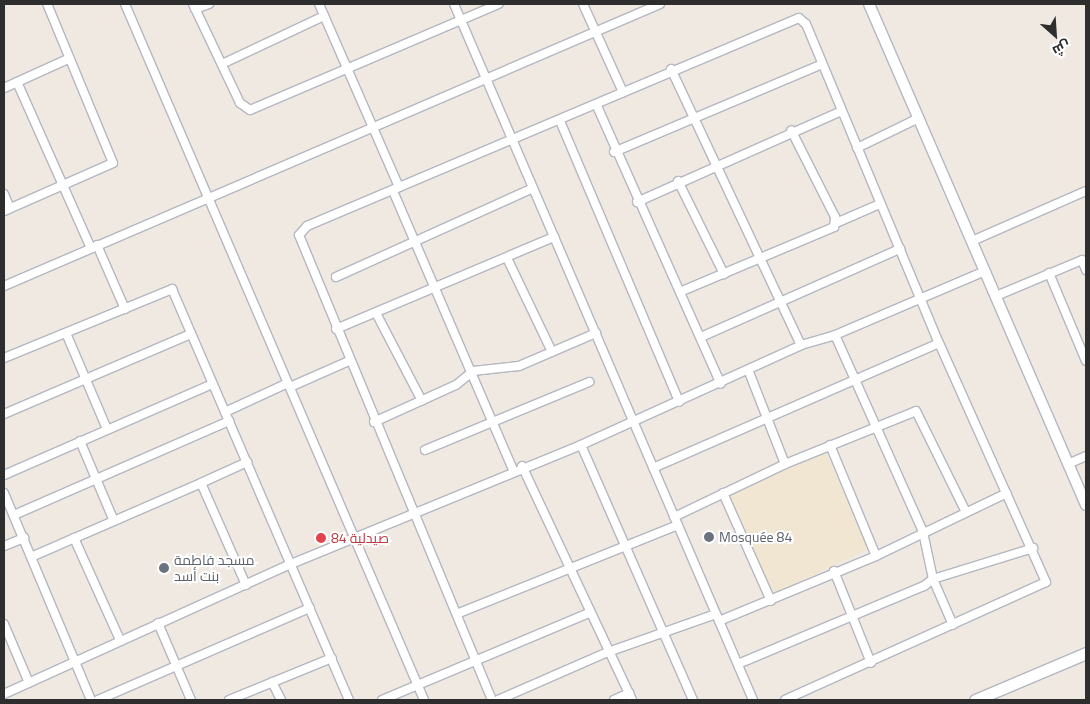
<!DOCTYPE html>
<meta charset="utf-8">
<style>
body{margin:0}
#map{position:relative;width:1090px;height:704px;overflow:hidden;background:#efe9e1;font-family:"Titillium Web",Cairo,sans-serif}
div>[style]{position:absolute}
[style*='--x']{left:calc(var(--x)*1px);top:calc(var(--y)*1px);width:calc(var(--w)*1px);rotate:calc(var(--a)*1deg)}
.education>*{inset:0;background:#f0e6d1}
.roads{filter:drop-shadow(1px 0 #b4b7c1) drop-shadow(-1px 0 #b4b7c1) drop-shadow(0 1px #b4b7c1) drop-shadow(0 -1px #b4b7c1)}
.minor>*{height:8px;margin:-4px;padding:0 4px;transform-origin:4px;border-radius:4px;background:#fff}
.tertiary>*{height:10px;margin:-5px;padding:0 5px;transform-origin:5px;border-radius:5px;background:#fff}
.secondary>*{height:11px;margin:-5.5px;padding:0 5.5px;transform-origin:5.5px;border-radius:5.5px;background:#fff}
.dots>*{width:14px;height:14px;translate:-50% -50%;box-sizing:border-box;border:2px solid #fff;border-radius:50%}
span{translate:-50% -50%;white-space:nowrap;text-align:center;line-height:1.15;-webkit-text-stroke:4px #fff;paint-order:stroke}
.worship-label{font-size:14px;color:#5b616d}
.left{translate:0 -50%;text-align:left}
.health-label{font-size:14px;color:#be3a42}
.frame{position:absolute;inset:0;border:5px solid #2e2e2e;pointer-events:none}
.north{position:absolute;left:1030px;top:10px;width:50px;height:50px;-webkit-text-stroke:4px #fff;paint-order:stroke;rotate:154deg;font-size:14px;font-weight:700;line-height:20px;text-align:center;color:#2e2e2e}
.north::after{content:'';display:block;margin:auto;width:18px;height:22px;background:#2e2e2e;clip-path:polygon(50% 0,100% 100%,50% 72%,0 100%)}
</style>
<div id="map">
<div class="education">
<div style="clip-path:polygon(825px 451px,868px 549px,771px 595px,728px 495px)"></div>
</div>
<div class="roads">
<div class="minor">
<div style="--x:125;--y:4;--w:758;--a:66.75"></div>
<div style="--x:193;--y:4;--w:110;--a:64.6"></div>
<div style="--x:240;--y:103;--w:12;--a:35"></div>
<div style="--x:250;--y:110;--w:270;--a:-23.1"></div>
<div style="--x:319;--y:4;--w:200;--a:66.4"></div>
<div style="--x:454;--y:4;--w:758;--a:66.75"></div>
<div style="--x:583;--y:4;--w:97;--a:65.6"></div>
<div style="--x:195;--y:9;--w:15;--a:-20"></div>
<div style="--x:222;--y:64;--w:113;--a:-25.2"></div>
<div style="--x:671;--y:69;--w:305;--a:64.8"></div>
<div style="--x:17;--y:82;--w:182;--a:66"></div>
<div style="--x:4;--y:88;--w:72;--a:-24.4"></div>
<div style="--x:597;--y:106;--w:304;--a:66"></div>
<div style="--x:560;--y:121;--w:305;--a:67"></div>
<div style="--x:857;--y:148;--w:69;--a:-25.8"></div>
<div style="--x:614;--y:152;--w:224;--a:-22.9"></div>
<div style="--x:678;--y:181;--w:104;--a:63.7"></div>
<div style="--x:393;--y:191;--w:304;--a:66.7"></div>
<div style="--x:4;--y:194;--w:15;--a:67"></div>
<div style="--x:637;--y:202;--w:223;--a:-24"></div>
<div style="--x:4;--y:211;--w:119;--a:-23.8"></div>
<div style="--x:113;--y:163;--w:172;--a:-112.5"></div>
<div style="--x:836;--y:223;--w:48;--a:-23.4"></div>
<div style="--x:972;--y:241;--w:124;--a:-23.7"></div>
<div style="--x:97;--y:245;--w:70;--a:66.4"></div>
<div style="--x:507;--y:258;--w:104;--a:64.4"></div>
<div style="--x:1049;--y:273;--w:95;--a:67.2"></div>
<div style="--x:336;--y:277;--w:216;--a:-24.3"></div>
<div style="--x:4;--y:286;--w:714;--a:-23.26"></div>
<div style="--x:682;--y:291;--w:165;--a:-22.8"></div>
<div style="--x:834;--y:227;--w:10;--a:-84"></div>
<div style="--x:835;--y:217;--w:97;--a:-116.8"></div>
<div style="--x:996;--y:296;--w:93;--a:-22.7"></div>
<div style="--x:1082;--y:260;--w:11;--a:68"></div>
<div style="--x:376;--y:313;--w:99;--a:62.4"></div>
<div style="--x:336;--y:329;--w:237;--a:-22.9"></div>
<div style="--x:66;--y:333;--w:104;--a:66.9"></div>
<div style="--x:835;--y:335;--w:216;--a:65.9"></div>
<div style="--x:923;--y:532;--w:48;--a:78"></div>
<div style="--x:933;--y:579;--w:50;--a:66.5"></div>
<div style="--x:701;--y:337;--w:218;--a:-23.9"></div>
<div style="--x:4;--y:358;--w:182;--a:-22.3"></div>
<div style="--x:172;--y:289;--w:447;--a:66.7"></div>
<div style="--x:749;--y:372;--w:99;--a:68.6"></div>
<div style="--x:290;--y:387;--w:64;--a:-23.8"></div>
<div style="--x:225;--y:412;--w:69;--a:-24.7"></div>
<div style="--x:4;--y:414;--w:203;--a:-23.2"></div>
<div style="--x:374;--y:422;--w:90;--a:-24.3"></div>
<div style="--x:456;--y:385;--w:22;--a:-39"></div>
<div style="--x:473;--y:371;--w:46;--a:-6.2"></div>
<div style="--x:519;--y:366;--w:84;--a:-23.2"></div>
<div style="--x:80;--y:441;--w:87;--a:67"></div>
<div style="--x:581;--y:445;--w:279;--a:66.3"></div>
<div style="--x:830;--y:445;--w:120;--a:67.5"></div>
<div style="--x:425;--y:450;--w:178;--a:-22.5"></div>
<div style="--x:1068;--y:464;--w:20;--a:-24"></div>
<div style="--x:522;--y:466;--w:259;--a:64.8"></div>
<div style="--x:653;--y:468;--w:312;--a:-23.6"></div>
<div style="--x:4;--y:475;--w:227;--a:-23.6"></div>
<div style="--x:4;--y:493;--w:225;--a:67.2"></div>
<div style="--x:723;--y:493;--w:118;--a:66"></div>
<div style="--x:14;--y:515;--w:235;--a:-23.6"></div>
<div style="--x:674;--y:517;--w:123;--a:-25.5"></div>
<div style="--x:785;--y:464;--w:141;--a:-22"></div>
<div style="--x:916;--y:411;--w:110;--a:63.7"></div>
<div style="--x:74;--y:538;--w:112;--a:65.7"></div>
<div style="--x:4;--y:546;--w:22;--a:-22"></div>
<div style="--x:31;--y:557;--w:185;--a:-23.5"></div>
<div style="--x:834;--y:571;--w:99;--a:68.1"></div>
<div style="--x:246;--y:585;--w:111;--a:-113.8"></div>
<div style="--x:201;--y:483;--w:51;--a:-24.5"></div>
<div style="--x:459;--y:613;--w:236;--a:-21.9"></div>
<div style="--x:719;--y:621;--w:170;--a:-22.5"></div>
<div style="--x:876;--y:556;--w:145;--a:-25.7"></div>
<div style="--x:158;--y:623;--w:84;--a:66.8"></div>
<div style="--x:4;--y:624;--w:64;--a:67"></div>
<div style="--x:738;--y:664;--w:202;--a:-22.8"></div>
<div style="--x:924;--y:586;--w:11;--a:-38"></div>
<div style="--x:933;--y:579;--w:105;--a:-17.2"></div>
<div style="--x:272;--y:682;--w:20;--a:63"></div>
<div style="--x:4;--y:694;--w:315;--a:-24.4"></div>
<div style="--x:291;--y:564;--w:313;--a:-22.3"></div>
<div style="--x:581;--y:445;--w:242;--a:-24.4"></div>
<div style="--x:801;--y:345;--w:35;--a:-16"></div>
<div style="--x:835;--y:335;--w:163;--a:-23.1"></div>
<div style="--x:98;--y:700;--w:231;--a:-23.5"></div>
<div style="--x:229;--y:700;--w:111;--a:-22.2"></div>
<div style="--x:382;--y:700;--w:225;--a:-22.8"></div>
<div style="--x:492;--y:700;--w:503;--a:-112.54"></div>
<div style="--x:299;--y:235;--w:12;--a:-48"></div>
<div style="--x:307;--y:226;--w:534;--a:-22.92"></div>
<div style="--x:799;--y:18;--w:9;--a:41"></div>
<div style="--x:806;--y:24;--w:346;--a:67.4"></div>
<div style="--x:939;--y:343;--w:262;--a:65.9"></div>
<div style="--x:1046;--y:582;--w:286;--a:155.7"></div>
<div style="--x:498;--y:700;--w:120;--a:-23.6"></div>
<div style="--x:608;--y:652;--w:114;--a:-19.4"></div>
<div style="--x:614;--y:700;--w:17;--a:-25"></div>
</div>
<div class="tertiary">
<div style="--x:869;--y:4;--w:546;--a:66.58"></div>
</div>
<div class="secondary">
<div style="--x:975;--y:700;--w:121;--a:-22.9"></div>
</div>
</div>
<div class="dots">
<div style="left:709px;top:537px;background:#6b7280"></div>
<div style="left:321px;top:538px;background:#e0444e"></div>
<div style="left:164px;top:568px;background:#6b7280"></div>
</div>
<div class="worship-label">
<span class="left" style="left:719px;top:537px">Mosquée 84</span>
<span class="left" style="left:174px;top:568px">مسجد فاطمة<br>بنت أسد</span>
</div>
<div class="health-label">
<span class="left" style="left:331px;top:538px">84 صيدلية</span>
</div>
<div class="frame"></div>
<div class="north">ش</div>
</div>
